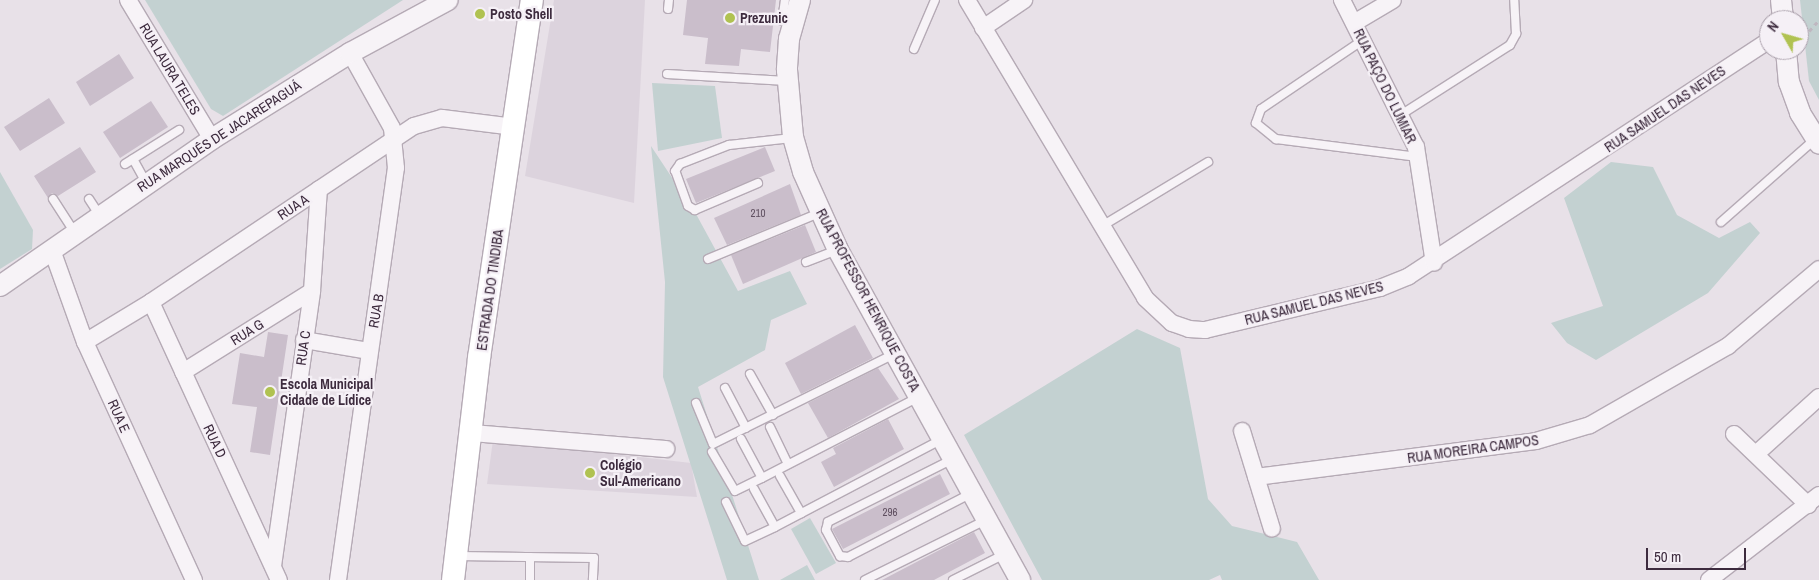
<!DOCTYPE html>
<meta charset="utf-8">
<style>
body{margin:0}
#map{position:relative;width:1819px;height:580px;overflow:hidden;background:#e8e1e8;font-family:"Archivo Narrow",sans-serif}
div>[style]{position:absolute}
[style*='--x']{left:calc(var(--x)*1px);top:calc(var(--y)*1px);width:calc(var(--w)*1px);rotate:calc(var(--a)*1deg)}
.built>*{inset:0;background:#dcd3dd}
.green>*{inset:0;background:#c3d1d1}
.building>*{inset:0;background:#cabecb}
.path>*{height:2.5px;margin-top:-1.25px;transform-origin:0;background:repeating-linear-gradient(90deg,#bfb7c0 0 4px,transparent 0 8px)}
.roads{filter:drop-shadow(1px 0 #b5aab5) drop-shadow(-1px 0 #b5aab5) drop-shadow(0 1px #b5aab5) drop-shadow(0 -1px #b5aab5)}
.service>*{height:8px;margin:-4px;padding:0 4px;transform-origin:4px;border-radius:4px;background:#f7f3f7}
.minor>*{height:16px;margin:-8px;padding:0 8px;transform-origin:8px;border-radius:8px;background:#f7f3f7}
.tertiary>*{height:20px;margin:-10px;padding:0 10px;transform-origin:10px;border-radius:10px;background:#f7f3f7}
.secondary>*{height:22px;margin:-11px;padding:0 11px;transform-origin:11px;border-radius:11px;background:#fff}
.dots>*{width:14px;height:14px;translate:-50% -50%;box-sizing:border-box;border:2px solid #f5f0f6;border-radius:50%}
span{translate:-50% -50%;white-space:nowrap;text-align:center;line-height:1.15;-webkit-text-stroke:4.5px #f5f0f6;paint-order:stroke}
.number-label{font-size:11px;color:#605061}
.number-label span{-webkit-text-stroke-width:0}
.poi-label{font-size:14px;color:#3d2b3e;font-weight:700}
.left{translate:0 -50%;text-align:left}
.street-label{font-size:14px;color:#3d2b3e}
.north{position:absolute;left:1759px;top:10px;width:50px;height:50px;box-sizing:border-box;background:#f5f0f6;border:1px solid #aba1ac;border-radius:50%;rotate:308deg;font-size:14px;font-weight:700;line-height:20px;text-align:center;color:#3d2b3e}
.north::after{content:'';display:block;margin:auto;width:18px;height:22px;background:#b0c251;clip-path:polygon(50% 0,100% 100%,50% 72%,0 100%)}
.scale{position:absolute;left:1646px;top:548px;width:100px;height:22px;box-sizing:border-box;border:2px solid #3d2b3e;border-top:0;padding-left:6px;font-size:15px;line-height:18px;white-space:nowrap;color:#3d2b3e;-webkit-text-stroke:4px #f5f0f6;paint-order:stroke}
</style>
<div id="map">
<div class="built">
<div style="clip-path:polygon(554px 0,645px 0,634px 203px,525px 176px)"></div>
<div style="clip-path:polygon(493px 440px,691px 463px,697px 497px,487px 484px)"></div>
</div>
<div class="green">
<div style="clip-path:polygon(145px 0,403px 0,223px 116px,211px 109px)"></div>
<div style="clip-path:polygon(1800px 0,1819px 0,1819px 100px,1809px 81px)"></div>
<div style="clip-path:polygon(652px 83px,715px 86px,722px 138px,658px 151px)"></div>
<div style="clip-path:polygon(651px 146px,696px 214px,738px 291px,790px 271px,807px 304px,771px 320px,765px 350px,698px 387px,759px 580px,727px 580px,663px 377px,665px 282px)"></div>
<div style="clip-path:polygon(1611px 162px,1653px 167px,1677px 215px,1719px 238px,1750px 222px,1760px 233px,1708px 293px,1596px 360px,1567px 343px,1551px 323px,1603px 306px,1564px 198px)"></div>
<div style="clip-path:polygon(0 172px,33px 230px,32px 249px,0 269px)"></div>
<div style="clip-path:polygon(1137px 329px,1180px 348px,1208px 499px,1232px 526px,1297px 542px,1319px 580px,1222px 580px,1220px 575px,1209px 580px,1042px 580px,964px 435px)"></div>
<div style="clip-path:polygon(810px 518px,836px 563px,816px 574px,791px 529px)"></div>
<div style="clip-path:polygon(807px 565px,815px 580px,780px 580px)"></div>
</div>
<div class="building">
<div style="clip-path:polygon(687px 0,776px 0,770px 52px,741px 49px,739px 66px,705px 64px,708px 38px,683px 35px)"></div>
<div style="clip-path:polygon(119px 54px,134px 78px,90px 106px,76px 82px)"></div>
<div style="clip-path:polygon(49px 98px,65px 123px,20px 151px,4px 127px)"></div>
<div style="clip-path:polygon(151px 101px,168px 127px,120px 158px,103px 132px)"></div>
<div style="clip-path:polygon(80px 147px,96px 172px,58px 196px,52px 193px,48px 198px,34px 176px)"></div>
<div style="clip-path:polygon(765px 147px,775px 171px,696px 203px,686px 179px)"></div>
<div style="clip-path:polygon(790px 184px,801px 215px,727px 245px,714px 218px)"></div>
<div style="clip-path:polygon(805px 225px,816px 252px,743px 284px,731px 255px)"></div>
<div style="clip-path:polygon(855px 325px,873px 358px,801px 394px,785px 363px)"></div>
<div style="clip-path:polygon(268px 332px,288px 335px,270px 455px,250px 452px,257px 407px,232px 404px,240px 353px,264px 357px)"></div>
<div style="clip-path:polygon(878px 368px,899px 399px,828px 438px,808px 403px)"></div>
<div style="clip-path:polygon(888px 419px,904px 449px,834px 487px,821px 462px,836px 454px,833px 448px)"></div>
<div style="clip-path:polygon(940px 474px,950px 494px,843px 549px,832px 529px)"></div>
<div style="clip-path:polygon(974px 532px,985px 553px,934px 580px,882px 580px)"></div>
</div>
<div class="path">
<div style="--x:1799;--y:34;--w:10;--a:-17"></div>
<div style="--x:1809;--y:31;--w:15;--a:-48"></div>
</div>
<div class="roads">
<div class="service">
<div style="--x:668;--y:9;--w:9;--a:-84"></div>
<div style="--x:782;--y:21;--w:21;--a:-82"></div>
<div style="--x:1363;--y:40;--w:123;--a:145.9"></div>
<div style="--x:1261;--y:109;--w:15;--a:110"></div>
<div style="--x:1256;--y:123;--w:26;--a:39"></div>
<div style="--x:1276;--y:139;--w:143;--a:7.2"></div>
<div style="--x:914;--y:49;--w:53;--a:-66.8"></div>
<div style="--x:667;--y:74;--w:120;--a:3.3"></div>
<div style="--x:1402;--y:114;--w:128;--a:-32.6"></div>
<div style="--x:1510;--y:45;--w:13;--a:-61"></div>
<div style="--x:1516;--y:34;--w:34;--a:-93"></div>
<div style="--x:133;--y:159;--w:26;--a:61"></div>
<div style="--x:125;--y:164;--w:64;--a:-32.2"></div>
<div style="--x:758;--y:183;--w:69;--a:156.8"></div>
<div style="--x:695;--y:210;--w:8;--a:-150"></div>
<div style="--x:688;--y:206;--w:37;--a:-110"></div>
<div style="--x:675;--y:171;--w:9;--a:-54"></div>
<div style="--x:680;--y:164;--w:53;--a:-21.2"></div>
<div style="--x:729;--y:145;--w:63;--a:-6.3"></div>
<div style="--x:53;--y:199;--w:40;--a:57.1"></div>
<div style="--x:89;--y:199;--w:20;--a:57"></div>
<div style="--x:1721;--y:222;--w:125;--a:-41.4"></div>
<div style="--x:1102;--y:226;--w:124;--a:-31.1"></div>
<div style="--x:708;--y:259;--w:120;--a:-22.5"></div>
<div style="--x:806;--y:262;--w:34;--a:-21"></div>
<div style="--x:750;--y:374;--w:47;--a:60.7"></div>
<div style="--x:725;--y:388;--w:45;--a:62.3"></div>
<div style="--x:696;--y:403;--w:44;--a:67.5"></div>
<div style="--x:713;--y:444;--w:202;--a:-26.4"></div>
<div style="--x:770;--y:427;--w:41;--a:64.1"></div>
<div style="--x:741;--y:439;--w:44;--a:61.7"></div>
<div style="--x:762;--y:478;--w:177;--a:-27.3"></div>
<div style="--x:712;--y:452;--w:45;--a:59.5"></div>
<div style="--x:735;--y:491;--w:30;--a:-26"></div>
<div style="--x:953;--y:459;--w:140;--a:153.3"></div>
<div style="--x:828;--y:522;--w:8;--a:104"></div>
<div style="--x:826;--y:530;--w:30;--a:62"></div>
<div style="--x:840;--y:556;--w:8;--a:7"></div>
<div style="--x:848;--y:557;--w:140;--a:-27.3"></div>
<div style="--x:780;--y:476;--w:43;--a:60.4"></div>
<div style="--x:754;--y:489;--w:43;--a:61.1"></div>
<div style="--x:775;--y:527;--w:187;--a:-27.7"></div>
<div style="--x:726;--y:502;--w:43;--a:64"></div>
<div style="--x:745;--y:541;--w:33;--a:-25"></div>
<div style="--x:458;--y:556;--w:136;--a:0.8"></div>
<div style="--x:594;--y:558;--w:22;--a:93"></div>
<div style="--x:530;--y:557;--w:23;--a:90"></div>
<div style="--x:865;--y:580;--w:135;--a:-26.4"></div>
<div style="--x:953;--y:580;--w:58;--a:-26.6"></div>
</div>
<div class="minor">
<div style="--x:128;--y:0;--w:162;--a:58.9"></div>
<div style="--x:967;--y:0;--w:347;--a:59.1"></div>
<div style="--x:1145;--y:298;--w:37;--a:43"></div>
<div style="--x:1172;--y:323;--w:18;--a:19"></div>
<div style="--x:1189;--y:329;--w:16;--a:4"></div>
<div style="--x:1205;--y:330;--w:180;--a:-13.5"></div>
<div style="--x:1380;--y:288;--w:31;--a:-22"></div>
<div style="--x:1409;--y:276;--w:430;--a:-33.2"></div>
<div style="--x:1342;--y:0;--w:165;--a:63.3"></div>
<div style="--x:1416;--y:147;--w:117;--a:81.2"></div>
<div style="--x:1354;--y:23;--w:45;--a:-30.5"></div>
<div style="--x:983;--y:28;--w:50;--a:-34.3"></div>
<div style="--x:52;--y:250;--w:98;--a:70.3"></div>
<div style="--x:85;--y:342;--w:262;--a:65.4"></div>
<div style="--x:151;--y:302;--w:306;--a:65.3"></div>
<div style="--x:304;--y:340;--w:66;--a:9.6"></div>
<div style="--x:85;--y:342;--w:77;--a:-31.2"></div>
<div style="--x:151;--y:302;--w:316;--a:-33.8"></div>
<div style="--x:414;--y:126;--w:29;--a:-16"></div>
<div style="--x:442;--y:118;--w:73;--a:7.1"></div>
<div style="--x:183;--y:372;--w:152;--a:-32.1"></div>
<div style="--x:1242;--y:431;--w:102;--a:73"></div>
<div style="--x:471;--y:433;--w:196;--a:4.7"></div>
<div style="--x:1734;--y:434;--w:103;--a:43.8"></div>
<div style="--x:1756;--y:454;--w:85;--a:-42.1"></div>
<div style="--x:1256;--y:477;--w:282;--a:-7.3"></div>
<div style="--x:1536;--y:441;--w:56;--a:-16.5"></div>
<div style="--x:1590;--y:425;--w:159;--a:-29.8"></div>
<div style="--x:1728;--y:346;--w:119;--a:-40.2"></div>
<div style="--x:273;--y:566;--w:278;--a:-81.9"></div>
<div style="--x:312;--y:291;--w:102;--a:-86.1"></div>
<div style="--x:338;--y:580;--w:416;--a:-82"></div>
<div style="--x:396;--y:168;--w:40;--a:-95.7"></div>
<div style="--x:392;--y:128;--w:86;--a:-119.2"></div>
<div style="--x:1709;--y:580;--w:139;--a:-37.7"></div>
</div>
<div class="tertiary">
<div style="--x:800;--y:0;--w:41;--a:105.8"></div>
<div style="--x:789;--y:39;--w:31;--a:94"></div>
<div style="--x:787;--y:70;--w:67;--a:84.9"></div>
<div style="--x:793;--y:137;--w:36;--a:74"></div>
<div style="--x:803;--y:172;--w:85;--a:65.8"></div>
<div style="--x:838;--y:250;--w:377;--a:61.1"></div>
<div style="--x:1781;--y:0;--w:20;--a:84"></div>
<div style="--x:1786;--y:50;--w:32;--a:85"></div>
<div style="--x:1789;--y:82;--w:33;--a:70"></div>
<div style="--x:1800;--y:113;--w:36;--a:58"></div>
<div style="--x:0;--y:286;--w:258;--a:-34.7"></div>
<div style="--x:212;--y:139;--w:163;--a:-31.9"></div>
<div style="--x:350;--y:53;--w:111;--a:-28.4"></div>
</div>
<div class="secondary">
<div style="--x:453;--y:580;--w:224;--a:-83.3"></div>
<div style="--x:479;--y:358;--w:362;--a:-81.6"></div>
</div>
</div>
<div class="dots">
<div style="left:480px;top:14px;background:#b0c251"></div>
<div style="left:730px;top:18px;background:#b0c251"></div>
<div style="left:270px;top:392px;background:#b0c251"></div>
<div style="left:590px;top:473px;background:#b0c251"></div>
</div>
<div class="number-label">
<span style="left:758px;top:213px">210</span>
<span style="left:890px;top:512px">296</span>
</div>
<div class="poi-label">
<span class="left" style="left:490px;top:14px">Posto Shell</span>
<span class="left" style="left:740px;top:18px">Prezunic</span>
<span class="left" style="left:280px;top:392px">Escola Municipal<br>Cidade de Lídice</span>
<span class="left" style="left:600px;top:473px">Colégio<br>Sul-Americano</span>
</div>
<div class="street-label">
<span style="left:170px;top:69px;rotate:59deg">RUA LAURA TELES</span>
<span style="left:1385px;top:86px;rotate:64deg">RUA PAÇO DO LUMIAR</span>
<span style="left:1665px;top:109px;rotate:-34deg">RUA SAMUEL DAS NEVES</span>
<span style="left:219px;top:136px;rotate:-33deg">RUA MARQUÊS DE JACAREPAGUÁ</span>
<span style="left:293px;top:207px;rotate:-34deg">RUA A</span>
<span style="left:490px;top:290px;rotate:-82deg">ESTRADA DO TINDIBA</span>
<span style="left:868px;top:300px;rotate:62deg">RUA PROFESSOR HENRIQUE COSTA</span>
<span style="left:1314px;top:303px;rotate:-14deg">RUA SAMUEL DAS NEVES</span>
<span style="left:376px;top:311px;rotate:-80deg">RUA B</span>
<span style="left:247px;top:332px;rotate:-32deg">RUA G</span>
<span style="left:303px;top:348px;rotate:-82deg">RUA C</span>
<span style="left:119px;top:416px;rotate:66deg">RUA E</span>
<span style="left:215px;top:441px;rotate:65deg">RUA D</span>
<span style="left:1473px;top:449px;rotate:-8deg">RUA MOREIRA CAMPOS</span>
</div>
<div class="north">N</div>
<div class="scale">50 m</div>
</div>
